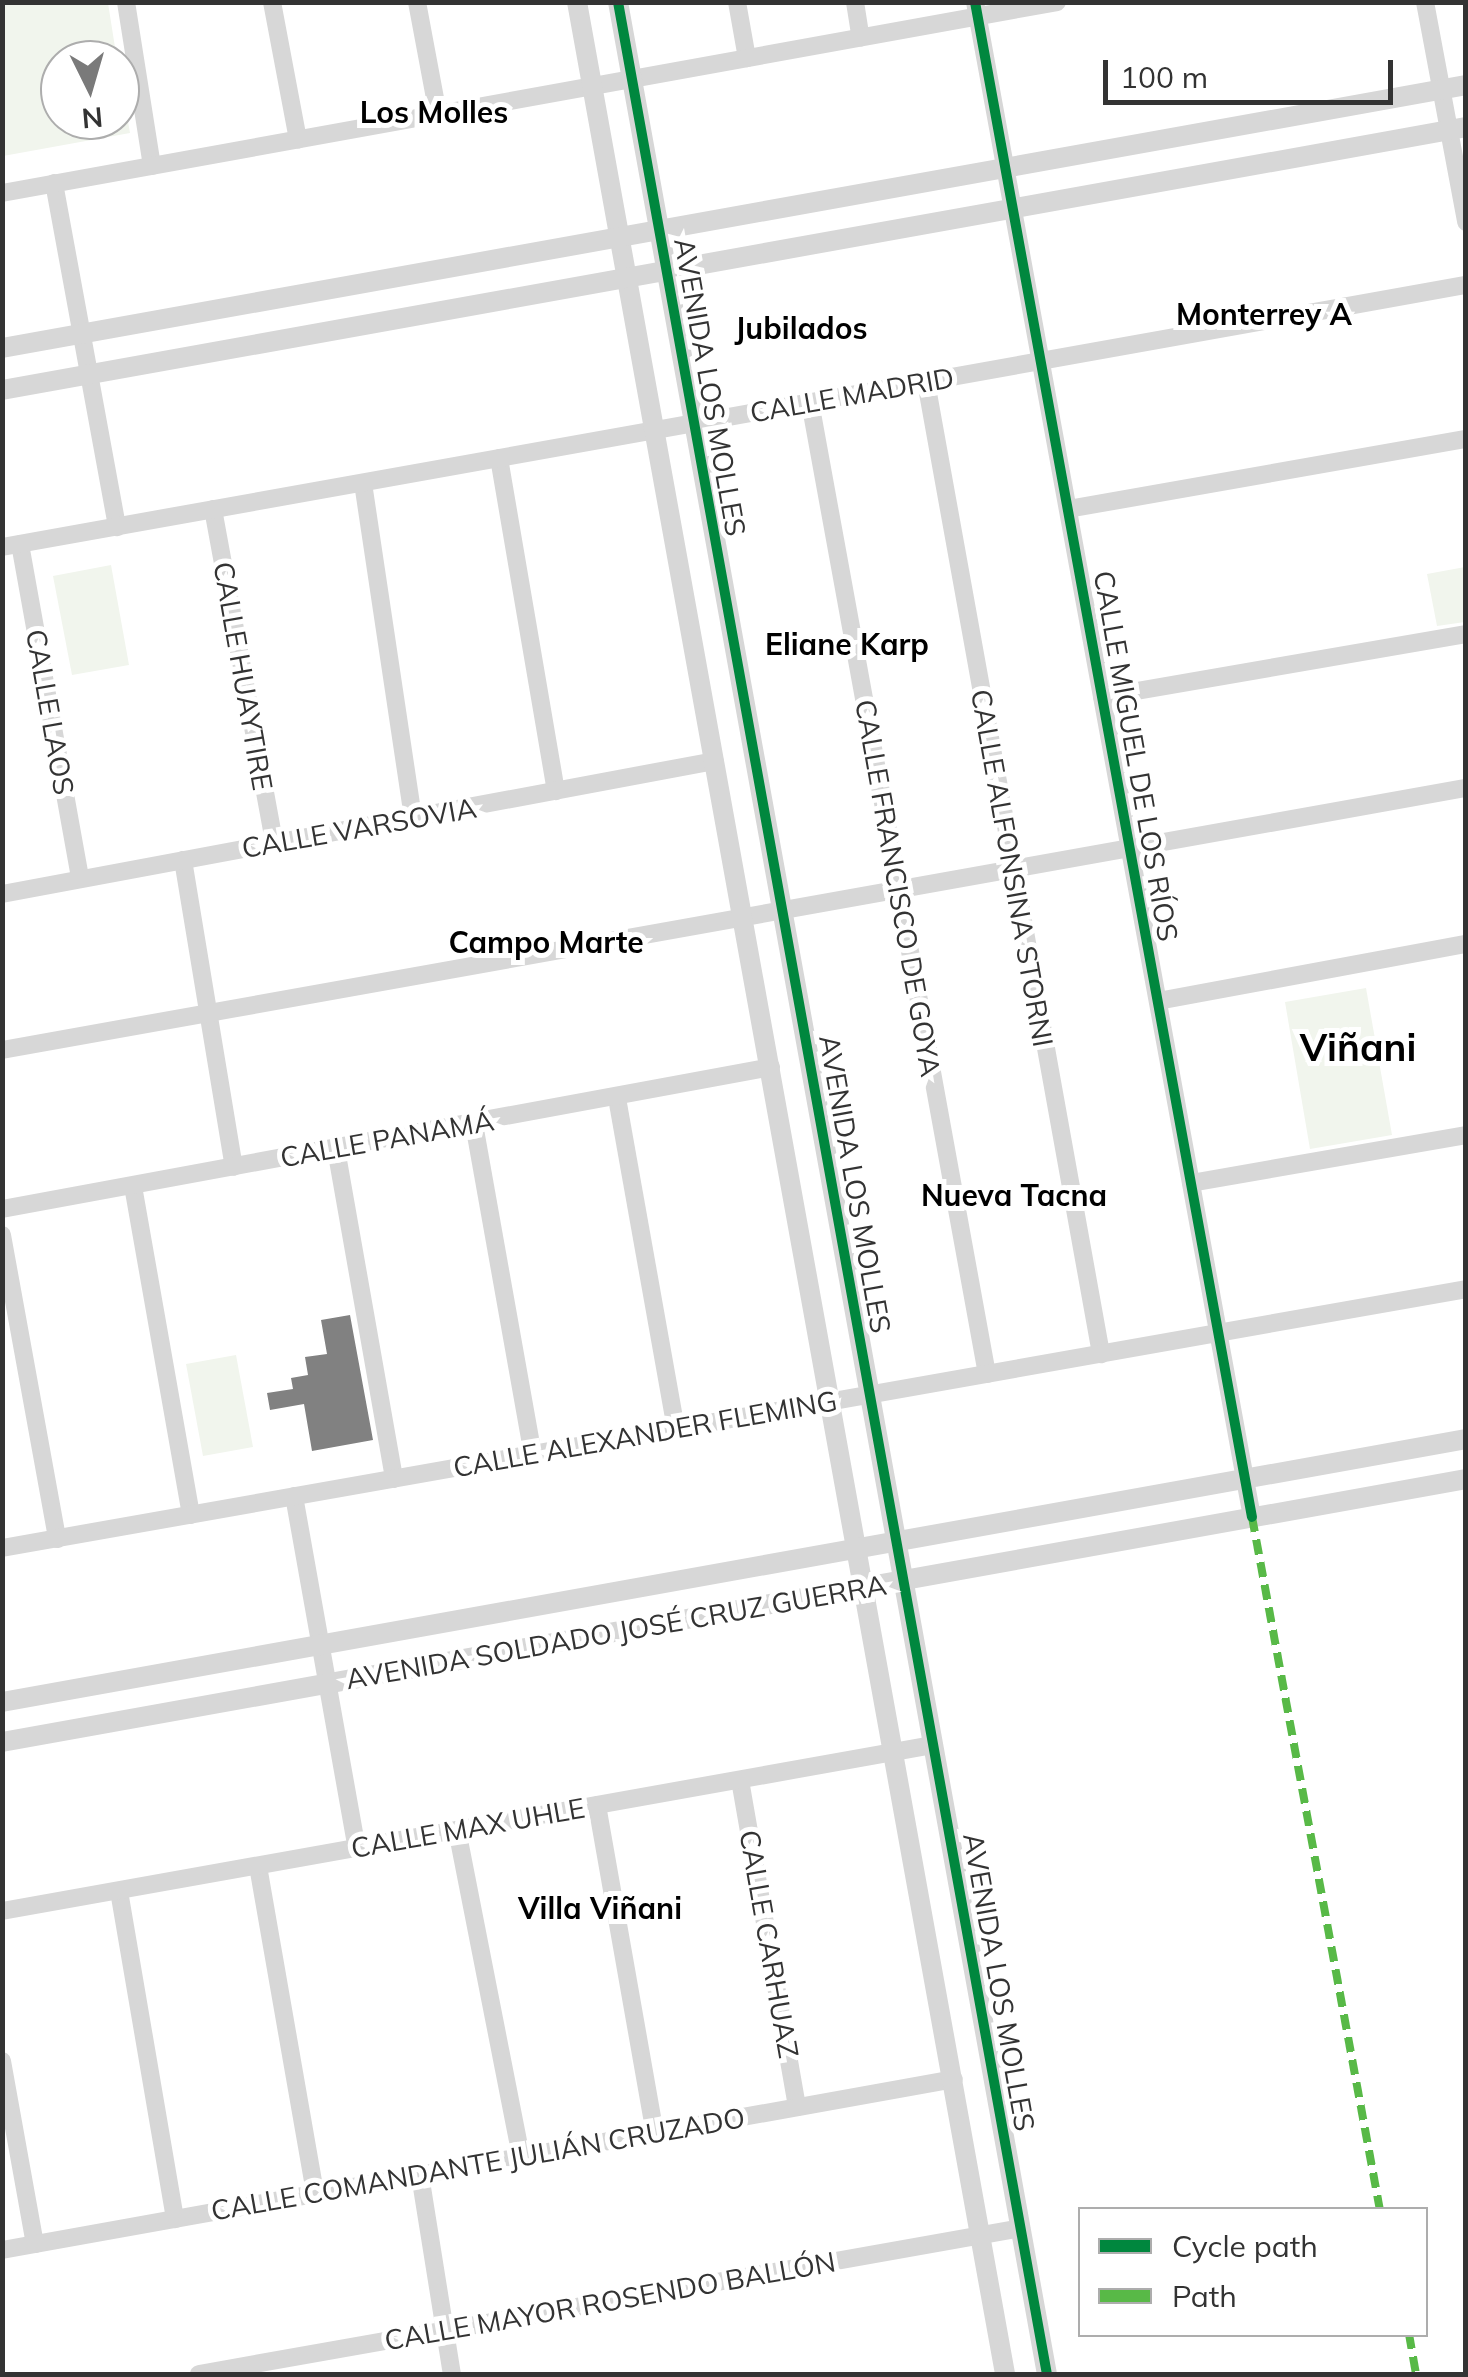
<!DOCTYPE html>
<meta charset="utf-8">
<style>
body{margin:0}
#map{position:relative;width:1468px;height:2377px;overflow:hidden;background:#fff;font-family:Mulish,sans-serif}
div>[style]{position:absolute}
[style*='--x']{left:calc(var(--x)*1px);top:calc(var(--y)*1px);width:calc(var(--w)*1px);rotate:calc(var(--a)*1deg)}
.green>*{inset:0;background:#f1f5ed}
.building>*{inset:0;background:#818181}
.minor>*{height:18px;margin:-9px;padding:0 9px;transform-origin:9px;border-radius:9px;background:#d7d7d7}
.tertiary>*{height:20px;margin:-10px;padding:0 10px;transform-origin:10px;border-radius:10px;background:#d7d7d7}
.quiet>*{height:8px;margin-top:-4px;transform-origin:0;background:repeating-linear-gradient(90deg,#58b947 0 15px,transparent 0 23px)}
.cycleway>*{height:10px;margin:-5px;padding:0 5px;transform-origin:5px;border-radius:5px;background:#00873e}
span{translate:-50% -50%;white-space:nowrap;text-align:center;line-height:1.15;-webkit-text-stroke:10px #fff;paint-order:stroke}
.street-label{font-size:28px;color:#333}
.neighbourhood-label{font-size:30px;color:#000;font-weight:700}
.district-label{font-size:38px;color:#000;font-weight:700}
.frame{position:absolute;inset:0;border:5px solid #333;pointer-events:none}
.legend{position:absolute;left:1078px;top:2207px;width:350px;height:130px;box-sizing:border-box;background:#fff;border:2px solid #adadad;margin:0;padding:12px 18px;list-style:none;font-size:30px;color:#333}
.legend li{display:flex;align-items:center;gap:20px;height:50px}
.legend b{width:50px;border:2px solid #adadad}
.north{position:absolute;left:40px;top:40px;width:100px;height:100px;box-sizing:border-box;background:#fff;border:2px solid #adadad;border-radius:50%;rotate:175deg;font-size:28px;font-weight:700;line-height:40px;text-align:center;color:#333}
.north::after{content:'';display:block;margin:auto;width:35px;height:45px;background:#7a7a7a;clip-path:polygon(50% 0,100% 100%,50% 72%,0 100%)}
.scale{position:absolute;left:1103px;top:60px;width:290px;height:45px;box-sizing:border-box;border:5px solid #333;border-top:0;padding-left:12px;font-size:30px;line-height:35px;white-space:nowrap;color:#333;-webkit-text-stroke:8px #fff;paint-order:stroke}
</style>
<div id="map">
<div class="green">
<div style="clip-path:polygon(2px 3px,108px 3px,117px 60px,60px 60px,60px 120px,120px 120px,120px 75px,130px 133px,3px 156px)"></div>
<div style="clip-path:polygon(111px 565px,129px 665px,72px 675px,53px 576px)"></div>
<div style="clip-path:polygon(1465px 567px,1465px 622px,1437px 626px,1427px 574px)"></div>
<div style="clip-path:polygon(1366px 988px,1392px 1135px,1310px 1149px,1285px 1002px)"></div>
<div style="clip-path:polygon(236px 1355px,253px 1447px,203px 1456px,186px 1364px)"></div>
</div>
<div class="building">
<div style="clip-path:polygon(350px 1315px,373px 1440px,312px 1451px,304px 1404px,270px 1410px,267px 1393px,293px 1389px,291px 1378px,308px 1375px,305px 1357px,327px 1354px,321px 1320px)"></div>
</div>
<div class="minor">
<div style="--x:126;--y:2;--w:166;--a:81"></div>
<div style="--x:272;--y:2;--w:140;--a:79.3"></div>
<div style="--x:417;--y:2;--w:114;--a:79.4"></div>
<div style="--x:737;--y:2;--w:57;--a:79.9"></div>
<div style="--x:855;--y:2;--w:36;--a:81"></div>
<div style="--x:975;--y:2;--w:1540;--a:79.64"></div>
<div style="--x:1425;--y:2;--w:224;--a:79.4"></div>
<div style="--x:54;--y:183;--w:350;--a:79.6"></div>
<div style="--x:2;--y:193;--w:1072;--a:-10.26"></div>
<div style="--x:926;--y:382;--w:988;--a:79.79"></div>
<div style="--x:810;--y:402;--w:988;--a:79.68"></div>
<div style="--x:499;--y:458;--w:338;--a:80.3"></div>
<div style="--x:363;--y:483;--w:339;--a:81.5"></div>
<div style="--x:213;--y:509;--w:340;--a:79.6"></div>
<div style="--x:1068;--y:509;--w:404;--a:-10"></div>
<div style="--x:20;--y:544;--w:340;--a:79.8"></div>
<div style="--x:2;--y:547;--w:1487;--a:-10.15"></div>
<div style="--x:1102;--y:697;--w:369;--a:-9.8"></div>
<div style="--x:183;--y:860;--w:311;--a:80.6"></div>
<div style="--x:2;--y:894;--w:725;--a:-10.57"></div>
<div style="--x:1158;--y:1001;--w:313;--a:-10.5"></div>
<div style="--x:2;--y:1050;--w:1487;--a:-10.15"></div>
<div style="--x:617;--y:1098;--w:336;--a:79.9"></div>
<div style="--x:474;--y:1124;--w:335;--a:79.9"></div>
<div style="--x:336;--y:1149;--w:335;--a:80"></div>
<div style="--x:1191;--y:1183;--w:279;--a:-9.9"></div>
<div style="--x:133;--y:1186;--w:334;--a:80"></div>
<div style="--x:2;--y:1209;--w:782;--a:-10.46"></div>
<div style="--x:2;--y:1235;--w:309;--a:79.7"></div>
<div style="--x:294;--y:1496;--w:358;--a:79.9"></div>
<div style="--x:2;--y:1548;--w:1487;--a:-10.03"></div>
<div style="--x:740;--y:1780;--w:332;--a:80.1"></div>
<div style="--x:597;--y:1805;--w:333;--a:80"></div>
<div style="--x:457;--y:1830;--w:333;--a:78.9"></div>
<div style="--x:258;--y:1866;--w:333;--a:80.1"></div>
<div style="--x:119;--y:1891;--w:333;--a:80.3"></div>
<div style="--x:2;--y:1911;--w:946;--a:-10.11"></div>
<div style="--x:2;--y:2061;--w:186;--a:79.8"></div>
<div style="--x:420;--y:2175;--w:202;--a:80.9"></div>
<div style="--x:2;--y:2250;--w:967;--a:-10.18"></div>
<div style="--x:199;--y:2374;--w:835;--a:-10.07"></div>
</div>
<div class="tertiary">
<div style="--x:577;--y:2;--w:2410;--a:79.77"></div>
<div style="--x:618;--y:2;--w:2410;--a:79.75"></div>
<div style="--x:2;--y:348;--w:1487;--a:-10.18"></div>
<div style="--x:2;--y:390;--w:1487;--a:-10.18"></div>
<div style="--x:2;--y:1702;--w:1487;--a:-10.18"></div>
<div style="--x:2;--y:1742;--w:1487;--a:-10.18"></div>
</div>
<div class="quiet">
<div style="--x:1252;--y:1517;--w:705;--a:79.54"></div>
<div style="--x:1409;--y:2334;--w:41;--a:80.1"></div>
</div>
<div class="cycleway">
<div style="--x:618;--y:2;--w:2410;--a:79.75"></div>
<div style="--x:975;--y:2;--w:1540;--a:79.64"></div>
</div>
<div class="street-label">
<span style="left:710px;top:387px;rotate:80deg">AVENIDA LOS MOLLES</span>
<span style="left:852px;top:395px;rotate:-10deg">CALLE MADRID</span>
<span style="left:243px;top:676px;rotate:80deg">CALLE HUAYTIRE</span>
<span style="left:50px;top:712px;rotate:80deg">CALLE LAOS</span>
<span style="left:1136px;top:756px;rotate:80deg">CALLE MIGUEL DE LOS RÍOS</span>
<span style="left:359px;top:828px;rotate:-10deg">CALLE VARSOVIA</span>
<span style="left:1012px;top:868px;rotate:80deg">CALLE ALFONSINA STORNI</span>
<span style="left:898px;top:888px;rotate:80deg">CALLE FRANCISCO DE GOYA</span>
<span style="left:387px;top:1139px;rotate:-10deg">CALLE PANAMÁ</span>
<span style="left:855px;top:1184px;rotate:80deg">AVENIDA LOS MOLLES</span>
<span style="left:645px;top:1434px;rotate:-10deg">CALLE ALEXANDER FLEMING</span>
<span style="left:616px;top:1632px;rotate:-10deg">AVENIDA SOLDADO JOSÉ CRUZ GUERRA</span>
<span style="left:468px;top:1828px;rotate:-10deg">CALLE MAX UHLE</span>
<span style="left:769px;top:1944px;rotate:80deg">CALLE CARHUAZ</span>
<span style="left:999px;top:1982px;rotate:80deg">AVENIDA LOS MOLLES</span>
<span style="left:478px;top:2164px;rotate:-10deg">CALLE COMANDANTE JULIÁN CRUZADO</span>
<span style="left:610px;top:2301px;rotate:-10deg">CALLE MAYOR ROSENDO BALLÓN</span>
</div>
<div class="neighbourhood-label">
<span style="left:434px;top:112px">Los Molles</span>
<span style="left:1264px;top:314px">Monterrey A</span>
<span style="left:801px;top:328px">Jubilados</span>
<span style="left:847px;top:644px">Eliane Karp</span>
<span style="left:546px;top:942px">Campo Marte</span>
<span style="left:1014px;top:1195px">Nueva Tacna</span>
<span style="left:600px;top:1908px">Villa Viñani</span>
</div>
<div class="district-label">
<span style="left:1358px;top:1048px">Viñani</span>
</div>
<div class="frame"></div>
<ul class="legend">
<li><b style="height:12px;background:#00873e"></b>Cycle path</li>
<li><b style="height:12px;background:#58b947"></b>Path</li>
</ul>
<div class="north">N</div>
<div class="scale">100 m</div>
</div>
